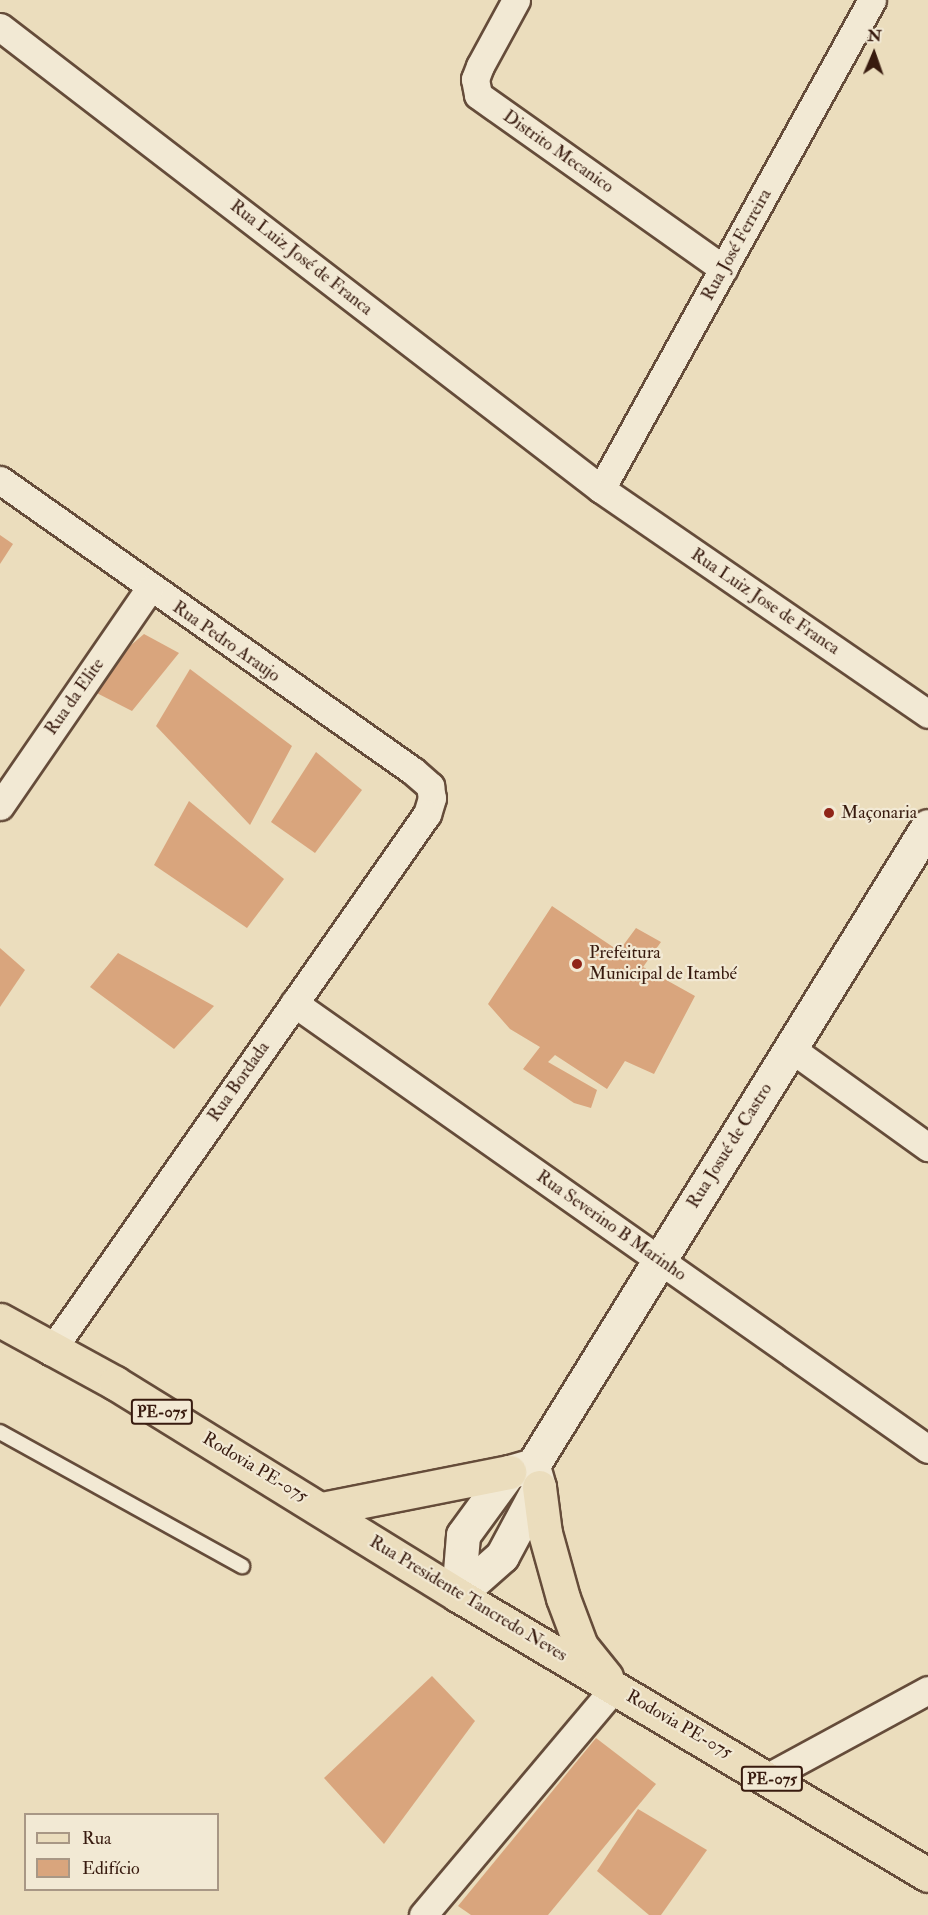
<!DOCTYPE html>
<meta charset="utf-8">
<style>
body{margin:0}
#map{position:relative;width:928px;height:1915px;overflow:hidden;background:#ebddbd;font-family:"IM FELL Double Pica",serif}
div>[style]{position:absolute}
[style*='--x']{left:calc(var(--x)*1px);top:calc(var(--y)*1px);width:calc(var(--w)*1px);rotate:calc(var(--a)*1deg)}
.building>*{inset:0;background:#d9a57d}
.roads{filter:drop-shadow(2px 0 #654c3a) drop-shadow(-2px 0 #654c3a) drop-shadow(0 2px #654c3a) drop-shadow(0 -2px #654c3a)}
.service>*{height:14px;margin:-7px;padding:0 7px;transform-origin:7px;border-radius:7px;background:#f2e9d4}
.minor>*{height:27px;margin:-13.5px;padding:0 13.5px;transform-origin:13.5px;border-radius:13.5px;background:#f2e9d4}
.tertiary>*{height:33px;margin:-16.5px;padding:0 16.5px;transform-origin:16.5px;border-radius:16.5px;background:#f2e9d4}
.primary>*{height:33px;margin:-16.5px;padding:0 16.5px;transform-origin:16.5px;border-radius:16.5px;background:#ebddbd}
.dots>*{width:16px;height:16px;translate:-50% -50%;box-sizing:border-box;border:3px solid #f2e9d4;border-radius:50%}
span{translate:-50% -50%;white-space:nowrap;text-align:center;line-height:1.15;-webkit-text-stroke:4.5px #f2e9d4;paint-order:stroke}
.shield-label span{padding:2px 4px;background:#f2e9d4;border:2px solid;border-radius:4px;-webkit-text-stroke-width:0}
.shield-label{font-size:16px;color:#381b0f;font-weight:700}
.street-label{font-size:18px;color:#381b0f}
.poi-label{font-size:18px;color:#381b0f}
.left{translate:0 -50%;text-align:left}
.legend{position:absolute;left:24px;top:1813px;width:195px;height:78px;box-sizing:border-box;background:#f2e9d4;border:2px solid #a89785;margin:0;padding:8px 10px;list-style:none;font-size:18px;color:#381b0f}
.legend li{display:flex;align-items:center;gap:12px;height:30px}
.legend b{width:30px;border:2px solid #a89785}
.north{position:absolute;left:844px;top:24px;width:60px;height:60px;-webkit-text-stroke:4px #f2e9d4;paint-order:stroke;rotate:2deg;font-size:16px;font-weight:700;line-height:24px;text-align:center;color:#381b0f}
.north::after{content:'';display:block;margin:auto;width:21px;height:27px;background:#381b0f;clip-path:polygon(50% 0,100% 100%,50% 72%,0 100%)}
</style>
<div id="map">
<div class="building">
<div style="clip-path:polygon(0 535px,13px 544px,0 564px)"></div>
<div style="clip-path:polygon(144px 634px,179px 653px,132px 711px,83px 686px)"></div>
<div style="clip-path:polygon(190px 669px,292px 746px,250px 825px,156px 726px)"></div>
<div style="clip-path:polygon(316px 752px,362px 790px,315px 853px,271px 822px)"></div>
<div style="clip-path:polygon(189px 801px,284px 879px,247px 928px,154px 865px)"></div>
<div style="clip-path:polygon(552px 906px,619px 951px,636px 928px,661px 942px,643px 967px,695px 996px,654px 1074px,625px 1061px,607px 1089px,555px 1055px,548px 1062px,597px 1090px,591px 1108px,574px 1103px,523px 1069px,540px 1047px,510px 1029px,488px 1004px)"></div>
<div style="clip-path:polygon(0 948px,25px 970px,0 1007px)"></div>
<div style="clip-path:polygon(118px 953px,214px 1006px,174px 1049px,90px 987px)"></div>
<div style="clip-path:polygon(432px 1676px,475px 1721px,384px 1844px,324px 1778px)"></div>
<div style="clip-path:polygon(596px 1738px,656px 1784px,548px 1915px,471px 1915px,458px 1906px)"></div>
<div style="clip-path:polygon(638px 1809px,707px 1850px,661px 1915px,649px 1915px,597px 1871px)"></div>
</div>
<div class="roads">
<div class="service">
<div style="--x:0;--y:1432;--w:277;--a:29"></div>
</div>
<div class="minor">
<div style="--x:516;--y:0;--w:75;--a:118.6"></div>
<div style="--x:480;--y:66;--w:14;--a:111"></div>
<div style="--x:475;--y:79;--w:16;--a:79"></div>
<div style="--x:478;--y:95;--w:301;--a:35.3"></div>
<div style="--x:0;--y:27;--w:758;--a:37.55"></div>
<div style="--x:601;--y:489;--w:397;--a:34.5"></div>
<div style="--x:0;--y:480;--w:505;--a:35.17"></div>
<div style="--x:413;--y:771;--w:23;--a:41"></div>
<div style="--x:430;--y:786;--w:12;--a:81"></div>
<div style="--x:432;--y:798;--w:17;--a:107"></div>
<div style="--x:427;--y:814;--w:656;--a:125"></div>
<div style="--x:601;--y:489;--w:559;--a:-61.01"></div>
<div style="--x:0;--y:806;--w:263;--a:-55.5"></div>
<div style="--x:294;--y:1003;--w:775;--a:35.13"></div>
<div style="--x:790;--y:1048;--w:170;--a:35.7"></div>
<div style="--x:768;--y:1777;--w:182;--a:-28.5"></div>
<div style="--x:423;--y:1915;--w:297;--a:-49.9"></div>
</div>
<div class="tertiary">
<div style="--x:458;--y:1595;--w:60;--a:-85.2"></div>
<div style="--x:463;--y:1535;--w:78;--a:-53.9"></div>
<div style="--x:509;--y:1472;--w:25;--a:-16"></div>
<div style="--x:533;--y:1465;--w:751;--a:-58.28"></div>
<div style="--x:458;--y:1595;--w:59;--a:-41.6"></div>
<div style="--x:502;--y:1556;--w:78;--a:-61.8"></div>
<div style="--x:539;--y:1487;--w:15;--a:-106"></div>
</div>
<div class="primary">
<div style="--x:0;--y:1320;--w:131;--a:28.7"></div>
<div style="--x:115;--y:1383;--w:403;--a:31.7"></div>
<div style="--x:458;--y:1595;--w:547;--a:30.78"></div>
<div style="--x:539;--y:1487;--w:46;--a:82.6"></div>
<div style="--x:545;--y:1533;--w:67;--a:74.5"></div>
<div style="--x:563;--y:1598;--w:51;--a:69.4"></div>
<div style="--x:581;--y:1646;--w:40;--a:51"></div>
<div style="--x:322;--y:1509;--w:191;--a:-11.2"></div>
</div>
</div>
<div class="dots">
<div style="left:829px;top:813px;background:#8f2418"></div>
<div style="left:577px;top:964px;background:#8f2418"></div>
</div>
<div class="shield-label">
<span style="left:162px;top:1412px">PE-075</span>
<span style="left:772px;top:1779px">PE-075</span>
</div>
<div class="street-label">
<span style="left:558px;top:152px;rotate:35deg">Distrito Mecanico</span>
<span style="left:737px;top:245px;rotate:-61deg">Rua José Ferreira</span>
<span style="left:301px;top:258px;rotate:38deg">Rua Luiz José de Franca</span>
<span style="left:765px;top:602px;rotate:34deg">Rua Luiz Jose de Franca</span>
<span style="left:226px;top:642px;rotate:35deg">Rua Pedro Araujo</span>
<span style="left:75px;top:697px;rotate:-55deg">Rua da Elite</span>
<span style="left:239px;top:1082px;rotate:-55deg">Rua Bordada</span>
<span style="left:730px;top:1146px;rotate:-58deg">Rua Josué de Castro</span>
<span style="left:611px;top:1226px;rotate:35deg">Rua Severino B Marinho</span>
<span style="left:255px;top:1468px;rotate:31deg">Rodovia PE-075</span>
<span style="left:468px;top:1599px;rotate:31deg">Rua Presidente Tancredo Neves</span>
<span style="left:679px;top:1725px;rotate:30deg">Rodovia PE-075</span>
</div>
<div class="poi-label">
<span class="left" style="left:841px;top:813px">Maçonaria</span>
<span class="left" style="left:589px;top:964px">Prefeitura<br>Municipal de Itambé</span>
</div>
<ul class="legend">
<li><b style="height:8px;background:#ebddbd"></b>Rua</li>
<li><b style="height:16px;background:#d9a57d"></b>Edifício</li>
</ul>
<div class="north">N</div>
</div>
